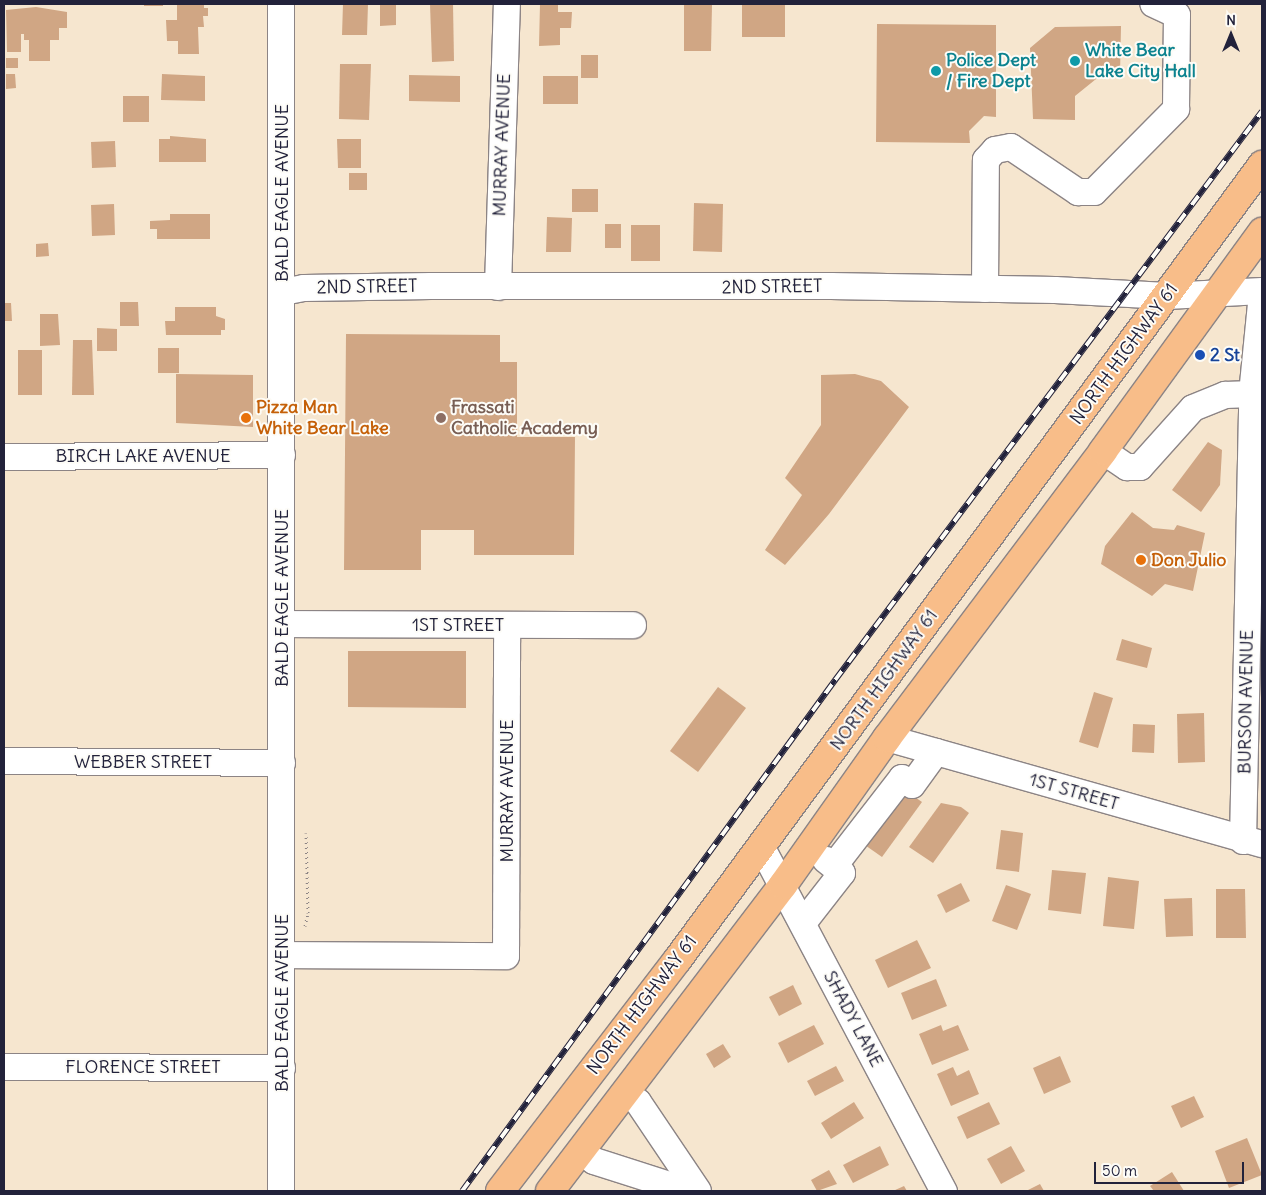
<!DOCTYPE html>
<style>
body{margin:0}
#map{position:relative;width:1266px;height:1195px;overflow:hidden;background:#f6e6cf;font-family:Delius,sans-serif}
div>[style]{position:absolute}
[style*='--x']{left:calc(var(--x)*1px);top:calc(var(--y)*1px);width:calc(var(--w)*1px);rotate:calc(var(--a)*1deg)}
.building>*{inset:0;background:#d0a684}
.path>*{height:3px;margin-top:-1.5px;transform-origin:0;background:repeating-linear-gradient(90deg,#8c8485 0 1px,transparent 0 5px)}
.roads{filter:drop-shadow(1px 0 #8c8485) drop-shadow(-1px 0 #8c8485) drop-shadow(0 1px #8c8485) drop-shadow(0 -1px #8c8485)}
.minor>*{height:26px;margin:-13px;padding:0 13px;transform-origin:13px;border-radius:13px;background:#fff}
.major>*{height:28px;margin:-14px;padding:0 14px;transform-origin:14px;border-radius:14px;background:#f8bd89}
.rail>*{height:5.5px;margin-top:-2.75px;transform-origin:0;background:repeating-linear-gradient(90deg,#fdfcf7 0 11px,#22223b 0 22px);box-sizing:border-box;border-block:1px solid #22223b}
.dots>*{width:14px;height:14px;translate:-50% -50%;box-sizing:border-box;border:2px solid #fdfcf7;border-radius:50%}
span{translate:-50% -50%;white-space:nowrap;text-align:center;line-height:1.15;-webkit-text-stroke:4px #fdfcf7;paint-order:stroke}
.culture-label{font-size:18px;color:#0d838f;font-weight:700}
.left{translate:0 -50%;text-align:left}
.street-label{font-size:18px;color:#22223b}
.transit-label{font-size:18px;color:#164399;font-weight:700}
.food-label{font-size:18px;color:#c56008;font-weight:700}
.education-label{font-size:18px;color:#785e54;font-weight:700}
.frame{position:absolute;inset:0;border:5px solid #22223b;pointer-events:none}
.north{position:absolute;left:1206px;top:10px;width:50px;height:50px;-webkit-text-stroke:4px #fdfcf7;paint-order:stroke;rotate:0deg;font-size:14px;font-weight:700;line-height:20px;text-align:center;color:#22223b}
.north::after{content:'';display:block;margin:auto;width:18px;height:22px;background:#22223b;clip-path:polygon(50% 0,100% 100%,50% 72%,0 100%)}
.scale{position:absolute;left:1094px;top:1162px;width:150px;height:22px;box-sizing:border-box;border:2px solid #22223b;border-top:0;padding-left:6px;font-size:15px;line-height:18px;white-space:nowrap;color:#22223b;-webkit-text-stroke:4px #fdfcf7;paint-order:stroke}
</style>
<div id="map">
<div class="building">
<div style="clip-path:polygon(144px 4px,163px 4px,163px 6px,144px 6px)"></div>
<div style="clip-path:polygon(177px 4px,204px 4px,204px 8px,208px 8px,208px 16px,203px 16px,204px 27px,198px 27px,199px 54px,178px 54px,178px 41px,167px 41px,166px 20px,177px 20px)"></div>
<div style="clip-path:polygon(343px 4px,368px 4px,367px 35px,342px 35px)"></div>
<div style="clip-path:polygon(380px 4px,396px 4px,396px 25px,380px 26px)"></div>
<div style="clip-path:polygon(430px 4px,453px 4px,454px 61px,432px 62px)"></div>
<div style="clip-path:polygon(540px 4px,558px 4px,558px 12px,572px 12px,571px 28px,560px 28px,560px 45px,539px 46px)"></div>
<div style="clip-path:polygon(742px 4px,785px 4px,785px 37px,742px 37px)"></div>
<div style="clip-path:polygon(684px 5px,712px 5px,711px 51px,684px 51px)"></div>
<div style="clip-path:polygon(36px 7px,67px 12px,67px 28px,59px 28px,59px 40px,50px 40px,50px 61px,29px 61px,29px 40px,24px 40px,24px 34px,21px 34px,21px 52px,7px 52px,6px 10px)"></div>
<div style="clip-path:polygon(877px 24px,996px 25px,996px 117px,984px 116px,969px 131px,970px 143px,876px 142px)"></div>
<div style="clip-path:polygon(1121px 26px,1120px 75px,1101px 75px,1075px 96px,1075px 120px,1033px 119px,1030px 48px,1055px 27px)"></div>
<div style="clip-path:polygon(581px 55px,598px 55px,598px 78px,581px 78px)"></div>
<div style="clip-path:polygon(6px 58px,18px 58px,18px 68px,6px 68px)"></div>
<div style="clip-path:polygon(340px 64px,371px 64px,369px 120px,339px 119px)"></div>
<div style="clip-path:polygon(6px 74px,15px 74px,16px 88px,6px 89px)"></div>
<div style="clip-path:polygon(162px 74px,205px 76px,205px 101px,161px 100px)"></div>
<div style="clip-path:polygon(409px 75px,460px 76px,460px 102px,409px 101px)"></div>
<div style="clip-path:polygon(543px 76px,578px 76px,578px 104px,543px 104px)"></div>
<div style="clip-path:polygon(123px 96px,149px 96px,149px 122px,123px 122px)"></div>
<div style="clip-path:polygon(170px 136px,206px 139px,206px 162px,159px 162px,159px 139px,170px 139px)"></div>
<div style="clip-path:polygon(337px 139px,361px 139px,361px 168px,338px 168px)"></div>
<div style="clip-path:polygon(115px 141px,116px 167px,92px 168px,91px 142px)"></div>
<div style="clip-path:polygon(349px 173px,367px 173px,367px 190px,349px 190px)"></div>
<div style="clip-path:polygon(572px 189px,598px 189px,598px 212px,572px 212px)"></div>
<div style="clip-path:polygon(694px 203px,723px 204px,722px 252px,693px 251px)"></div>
<div style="clip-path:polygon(114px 204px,115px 235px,92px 236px,91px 205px)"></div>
<div style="clip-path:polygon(170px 214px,210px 214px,210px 239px,157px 239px,157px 229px,150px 229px,150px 221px,170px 220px)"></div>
<div style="clip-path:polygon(547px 217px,572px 218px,571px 252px,546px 252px)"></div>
<div style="clip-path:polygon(605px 224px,621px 224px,621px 248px,605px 248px)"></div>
<div style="clip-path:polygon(631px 225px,660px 225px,660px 261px,631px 261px)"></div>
<div style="clip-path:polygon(48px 243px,49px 256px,36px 257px,36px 244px)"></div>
<div style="clip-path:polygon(120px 302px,138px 302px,139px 326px,120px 326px)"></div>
<div style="clip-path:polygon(4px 303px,11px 303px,12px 321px,4px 321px)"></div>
<div style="clip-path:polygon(175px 307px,216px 307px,216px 316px,225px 319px,225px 330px,221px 330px,221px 335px,166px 335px,165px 321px,175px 321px)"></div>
<div style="clip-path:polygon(40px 314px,58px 314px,60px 345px,40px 346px)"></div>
<div style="clip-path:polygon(97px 328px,117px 329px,117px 351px,97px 351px)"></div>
<div style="clip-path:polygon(346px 334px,500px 335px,500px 362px,517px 362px,517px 437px,575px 437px,574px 555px,474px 555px,474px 530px,421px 530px,421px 570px,344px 570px)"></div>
<div style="clip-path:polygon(73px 340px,92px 340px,94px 395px,72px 395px)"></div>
<div style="clip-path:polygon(158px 348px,179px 348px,179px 373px,158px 373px)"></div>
<div style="clip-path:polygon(18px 350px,42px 350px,42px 395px,18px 395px)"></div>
<div style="clip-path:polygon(176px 374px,253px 375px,253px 427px,176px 423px)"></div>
<div style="clip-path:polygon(855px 374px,881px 381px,909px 407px,829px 514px,785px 565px,765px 550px,802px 495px,785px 478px,821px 425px,821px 375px)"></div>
<div style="clip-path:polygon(1208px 442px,1222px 450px,1220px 485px,1201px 512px,1172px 490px)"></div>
<div style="clip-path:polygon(1132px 512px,1153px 528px,1174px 530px,1177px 525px,1205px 533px,1193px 591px,1165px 584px,1152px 596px,1101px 564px,1105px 546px)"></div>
<div style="clip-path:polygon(1122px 639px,1152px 648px,1147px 668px,1116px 660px)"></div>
<div style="clip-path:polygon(348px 651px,466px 651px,466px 708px,348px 707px)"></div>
<div style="clip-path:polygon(718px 687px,746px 708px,698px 772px,670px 751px)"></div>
<div style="clip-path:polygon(1094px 692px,1113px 698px,1098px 748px,1079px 742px)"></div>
<div style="clip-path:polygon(1204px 713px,1205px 762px,1178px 763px,1177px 714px)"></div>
<div style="clip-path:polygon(1133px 724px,1155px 725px,1154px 753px,1132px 752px)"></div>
<div style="clip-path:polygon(902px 788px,922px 802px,882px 857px,862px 843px)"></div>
<div style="clip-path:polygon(941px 803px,961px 807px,969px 813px,933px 863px,909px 847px)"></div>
<div style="clip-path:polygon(1001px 830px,1023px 833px,1019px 872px,996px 869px)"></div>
<div style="clip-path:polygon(1052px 870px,1086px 873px,1081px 914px,1048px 910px)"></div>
<div style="clip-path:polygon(1108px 877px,1139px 881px,1134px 929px,1103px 926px)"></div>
<div style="clip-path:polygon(961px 883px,970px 901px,946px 913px,937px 895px)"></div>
<div style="clip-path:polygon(1006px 885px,1031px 894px,1017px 930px,992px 921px)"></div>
<div style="clip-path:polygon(1216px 889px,1245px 889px,1246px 938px,1216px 938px)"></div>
<div style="clip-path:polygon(1192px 898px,1193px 936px,1166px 937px,1164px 899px)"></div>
<div style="clip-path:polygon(917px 940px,931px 968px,888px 988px,875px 960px)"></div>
<div style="clip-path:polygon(936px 979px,947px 1006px,912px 1020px,901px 993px)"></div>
<div style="clip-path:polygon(793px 985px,802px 1004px,779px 1016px,769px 997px)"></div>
<div style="clip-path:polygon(814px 1025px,824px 1044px,788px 1063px,778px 1043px)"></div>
<div style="clip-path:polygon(941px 1025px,943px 1031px,958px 1025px,969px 1050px,932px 1065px,919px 1034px)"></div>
<div style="clip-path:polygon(723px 1044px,731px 1057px,714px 1068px,706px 1054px)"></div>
<div style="clip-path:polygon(1060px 1056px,1071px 1082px,1044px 1094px,1033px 1068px)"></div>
<div style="clip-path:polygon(836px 1066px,844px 1081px,815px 1096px,807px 1081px)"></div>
<div style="clip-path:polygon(953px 1067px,957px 1076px,969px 1070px,979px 1094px,951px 1106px,937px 1074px)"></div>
<div style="clip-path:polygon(1194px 1096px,1204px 1117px,1181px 1128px,1171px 1106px)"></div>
<div style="clip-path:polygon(854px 1102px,864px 1118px,831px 1139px,821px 1123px)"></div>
<div style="clip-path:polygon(989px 1102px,1000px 1124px,967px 1139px,957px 1117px)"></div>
<div style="clip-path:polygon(1247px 1138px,1262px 1175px,1229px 1188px,1215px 1151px)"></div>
<div style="clip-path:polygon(880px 1146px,889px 1165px,853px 1183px,843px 1165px)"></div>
<div style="clip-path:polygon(1011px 1146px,1025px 1171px,1001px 1184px,987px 1159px)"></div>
<div style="clip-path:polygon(829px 1170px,837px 1184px,817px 1191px,811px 1180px)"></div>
<div style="clip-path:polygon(1172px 1172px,1184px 1191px,1154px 1191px,1150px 1186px)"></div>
<div style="clip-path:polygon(1040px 1184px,1044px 1191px,1026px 1191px)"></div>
<div style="clip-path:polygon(904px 1186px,907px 1191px,893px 1191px)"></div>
</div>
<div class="path">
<div style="--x:305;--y:926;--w:13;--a:-77"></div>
<div style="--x:308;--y:913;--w:80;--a:-91.4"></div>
</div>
<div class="roads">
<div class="minor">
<div style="--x:498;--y:287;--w:283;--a:-88.2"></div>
<div style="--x:985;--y:289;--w:129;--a:-89.6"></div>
<div style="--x:986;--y:160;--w:13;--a:-48"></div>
<div style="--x:995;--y:150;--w:16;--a:-11"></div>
<div style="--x:1011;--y:147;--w:81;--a:33.9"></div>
<div style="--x:1078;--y:192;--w:16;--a:0"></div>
<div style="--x:1094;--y:192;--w:117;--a:-45.3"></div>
<div style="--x:1176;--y:109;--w:94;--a:-89.4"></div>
<div style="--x:1177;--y:15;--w:26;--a:-155"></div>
<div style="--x:283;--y:292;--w:21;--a:-11"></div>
<div style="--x:304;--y:288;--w:127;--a:-0.9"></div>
<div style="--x:431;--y:286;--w:400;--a:0"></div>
<div style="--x:831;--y:286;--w:224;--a:1"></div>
<div style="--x:1055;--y:290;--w:112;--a:3.1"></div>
<div style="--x:1167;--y:296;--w:95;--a:-3"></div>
<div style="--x:1103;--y:451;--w:29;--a:34"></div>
<div style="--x:1127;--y:467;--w:13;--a:0"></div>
<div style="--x:1140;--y:467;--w:79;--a:-48.1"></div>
<div style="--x:1193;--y:408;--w:35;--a:-22"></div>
<div style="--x:1225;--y:395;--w:27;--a:-2"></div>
<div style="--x:4;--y:457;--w:278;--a:-0.4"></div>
<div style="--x:282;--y:624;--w:351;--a:0.2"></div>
<div style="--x:887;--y:738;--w:390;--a:15.8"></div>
<div style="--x:4;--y:761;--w:278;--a:0.4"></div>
<div style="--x:1243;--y:841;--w:447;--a:-88.8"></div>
<div style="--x:1252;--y:394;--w:101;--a:-84.3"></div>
<div style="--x:761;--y:846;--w:391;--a:62.1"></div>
<div style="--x:834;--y:866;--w:111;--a:-52.3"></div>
<div style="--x:902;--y:778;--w:12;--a:35"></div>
<div style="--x:912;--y:785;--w:41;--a:-54"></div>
<div style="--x:803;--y:923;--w:63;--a:-52"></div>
<div style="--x:842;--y:873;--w:21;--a:-141"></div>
<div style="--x:282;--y:955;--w:224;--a:0.3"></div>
<div style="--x:506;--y:956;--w:331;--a:-89.8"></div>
<div style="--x:4;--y:1067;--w:278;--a:0.2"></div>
<div style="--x:625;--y:1093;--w:16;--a:35"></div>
<div style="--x:638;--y:1102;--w:107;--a:56"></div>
<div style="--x:581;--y:1151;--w:16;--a:38"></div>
<div style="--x:594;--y:1161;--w:99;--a:17.7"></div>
<div style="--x:281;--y:1191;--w:1187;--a:-90"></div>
</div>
<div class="major">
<div style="--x:500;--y:1191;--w:292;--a:-52.5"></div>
<div style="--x:678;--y:959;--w:986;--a:-53.66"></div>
<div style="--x:550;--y:1191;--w:385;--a:-52.7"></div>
<div style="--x:783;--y:885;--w:180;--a:-54.7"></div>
<div style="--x:887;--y:738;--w:359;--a:-53"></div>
<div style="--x:1103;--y:451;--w:271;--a:-54"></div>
</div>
</div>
<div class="rail">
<div style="--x:462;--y:1191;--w:633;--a:-53.87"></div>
<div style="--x:835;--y:680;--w:711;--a:-53.11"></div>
</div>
<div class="dots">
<div style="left:1075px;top:61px;background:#0f9aa8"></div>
<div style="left:936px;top:71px;background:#0f9aa8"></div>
<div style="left:1200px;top:355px;background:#1a4fb4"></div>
<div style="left:246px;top:418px;background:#e8710a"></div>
<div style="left:441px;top:418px;background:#8d6e63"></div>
<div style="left:1141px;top:560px;background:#e8710a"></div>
</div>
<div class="culture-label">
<span class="left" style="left:1085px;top:61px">White Bear<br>Lake City Hall</span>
<span class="left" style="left:946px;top:71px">Police Dept<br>/ Fire Dept</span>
</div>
<div class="street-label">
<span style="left:502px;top:145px;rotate:-88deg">MURRAY AVENUE</span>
<span style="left:282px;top:193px;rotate:-90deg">BALD EAGLE AVENUE</span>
<span style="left:367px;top:287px;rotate:-1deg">2ND STREET</span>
<span style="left:772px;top:287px;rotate:-1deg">2ND STREET</span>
<span style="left:1124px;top:354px;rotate:-54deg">NORTH HIGHWAY 61</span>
<span style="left:143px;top:456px">BIRCH LAKE AVENUE</span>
<span style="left:282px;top:598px;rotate:-90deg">BALD EAGLE AVENUE</span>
<span style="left:458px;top:625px">1ST STREET</span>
<span style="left:884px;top:680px;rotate:-54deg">NORTH HIGHWAY 61</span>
<span style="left:1246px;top:702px;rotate:-89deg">BURSON AVENUE</span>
<span style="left:143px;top:762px">WEBBER STREET</span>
<span style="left:507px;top:791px;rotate:-90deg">MURRAY AVENUE</span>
<span style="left:1074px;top:792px;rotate:16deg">1ST STREET</span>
<span style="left:282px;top:1003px;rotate:-90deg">BALD EAGLE AVENUE</span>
<span style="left:642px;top:1005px;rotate:-53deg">NORTH HIGHWAY 61</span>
<span style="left:853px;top:1019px;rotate:62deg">SHADY LANE</span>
<span style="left:143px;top:1067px">FLORENCE STREET</span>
</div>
<div class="transit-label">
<span class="left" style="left:1210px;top:355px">2 St</span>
</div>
<div class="food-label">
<span class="left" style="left:256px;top:418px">Pizza Man<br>White Bear Lake</span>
<span class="left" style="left:1151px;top:560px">Don Julio</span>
</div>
<div class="education-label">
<span class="left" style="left:451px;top:418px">Frassati<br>Catholic Academy</span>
</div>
<div class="frame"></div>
<div class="north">N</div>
<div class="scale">50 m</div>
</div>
